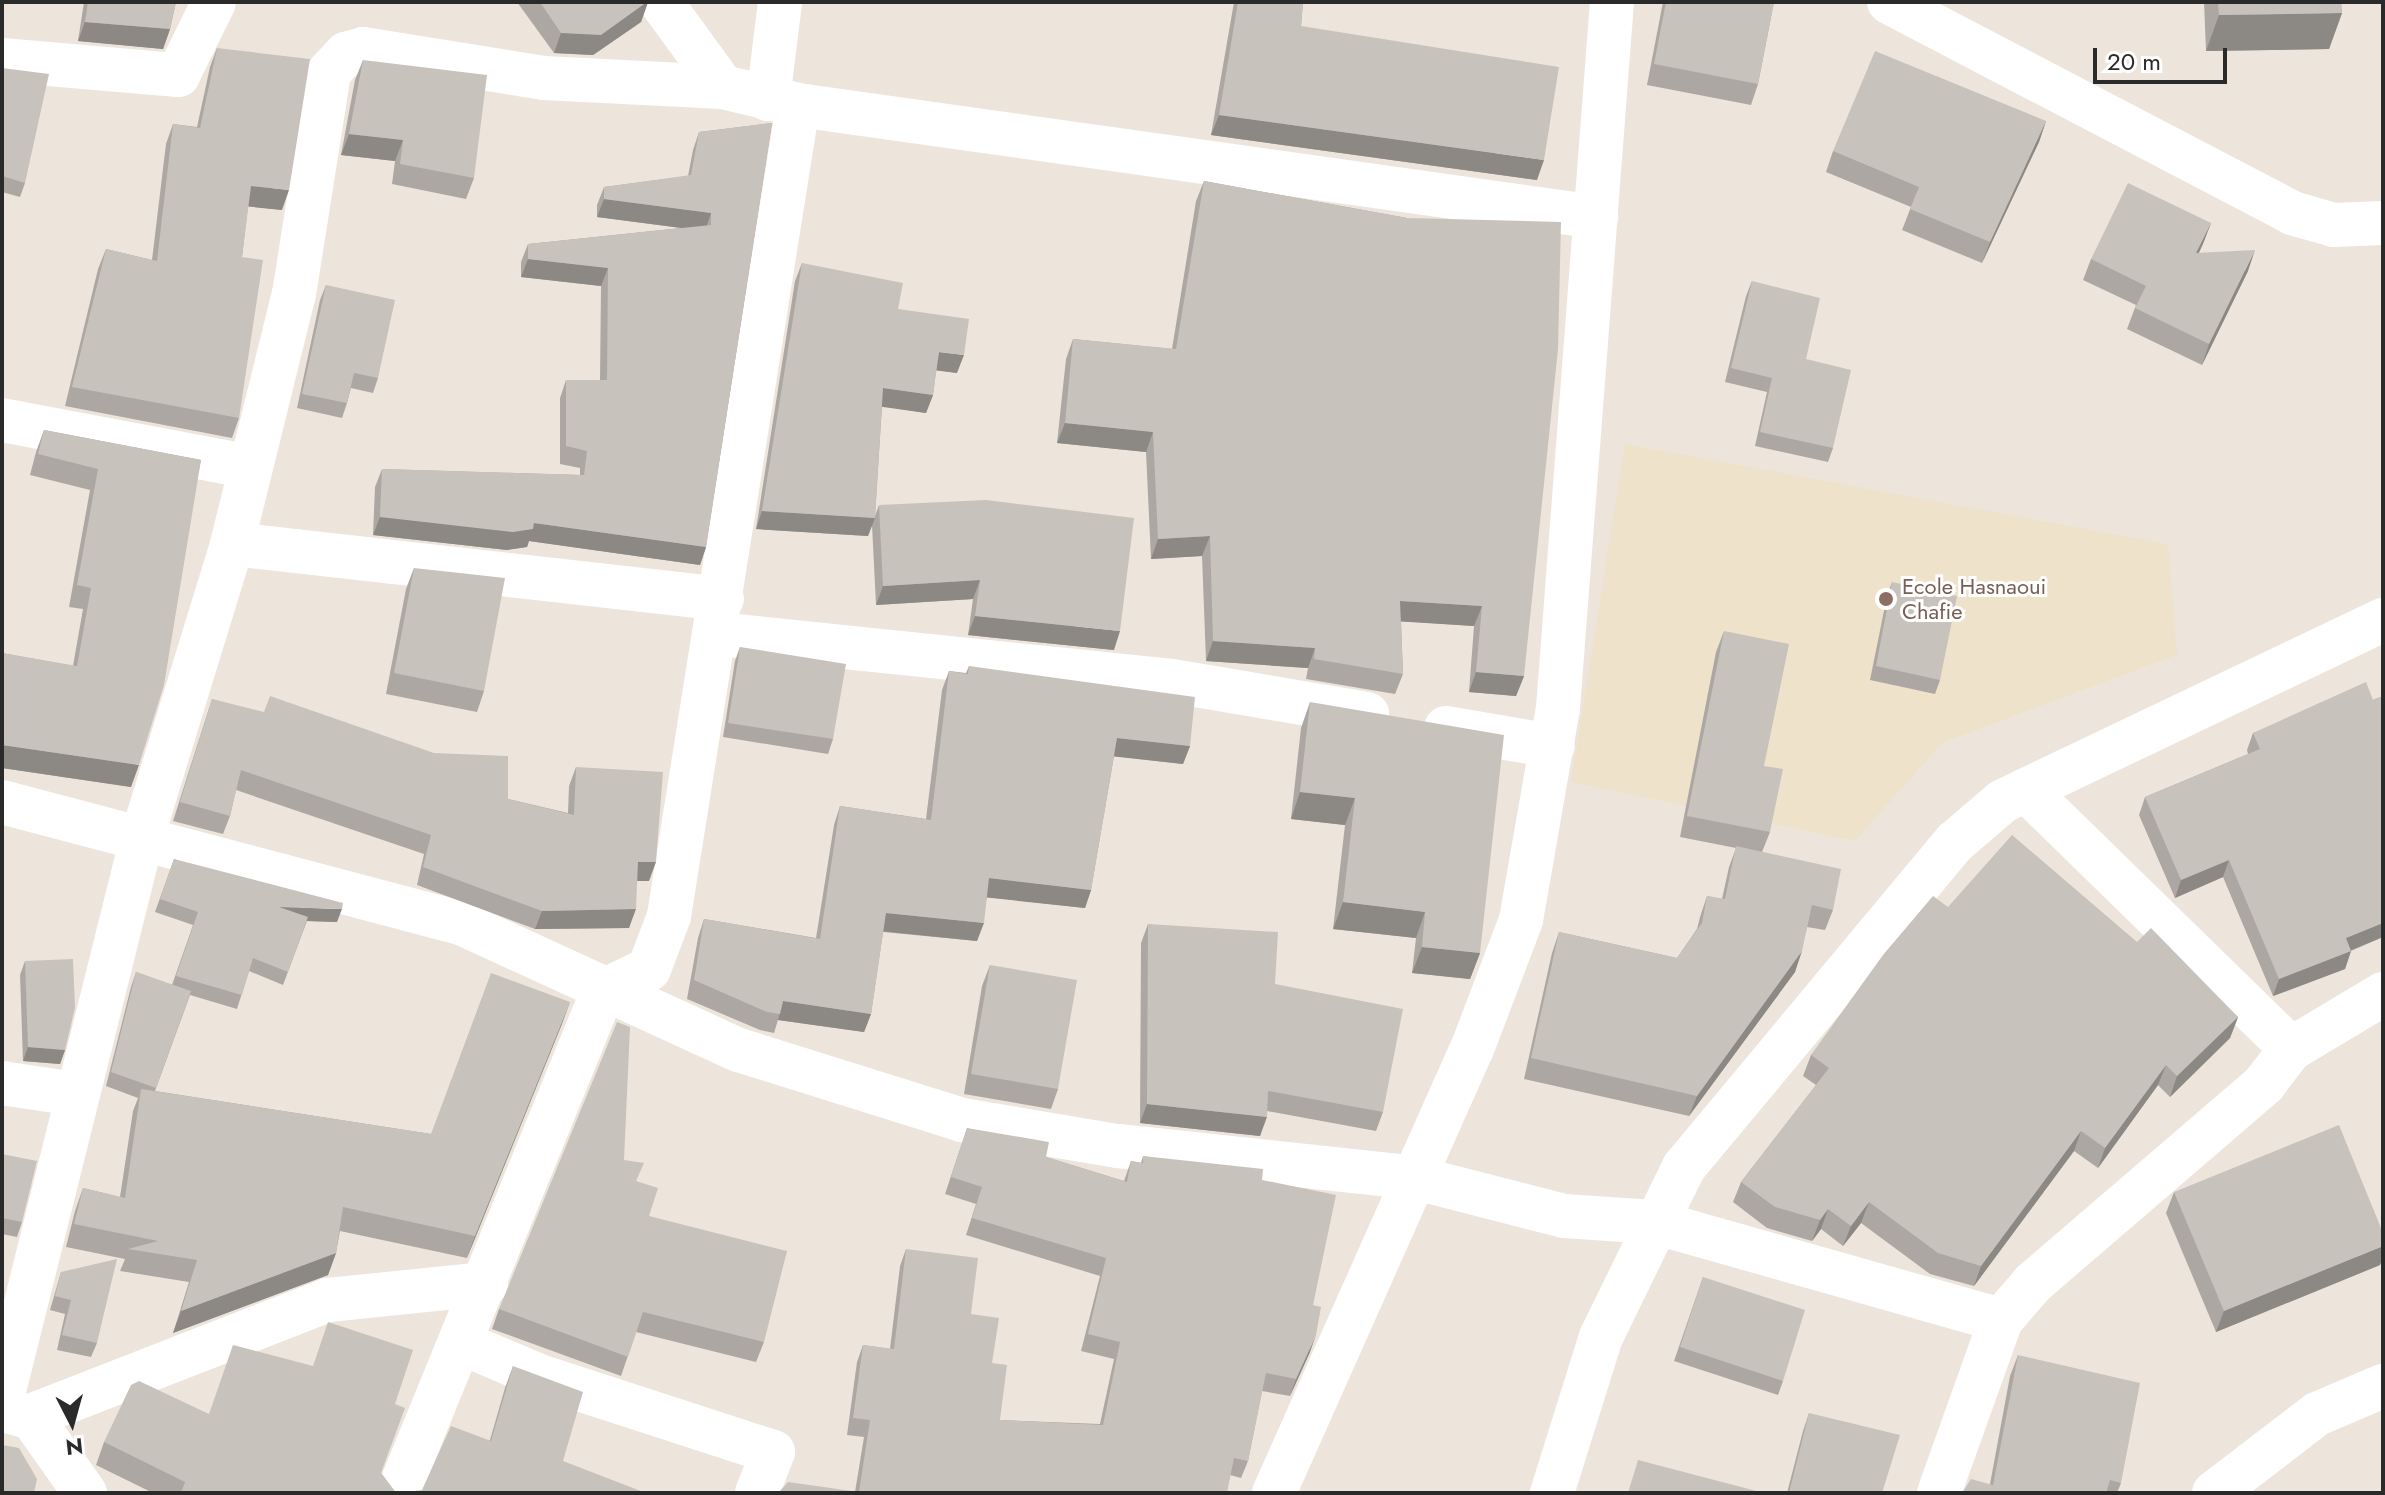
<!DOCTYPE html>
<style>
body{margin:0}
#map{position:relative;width:2385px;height:1495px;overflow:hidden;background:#ede5dc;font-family:Jost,sans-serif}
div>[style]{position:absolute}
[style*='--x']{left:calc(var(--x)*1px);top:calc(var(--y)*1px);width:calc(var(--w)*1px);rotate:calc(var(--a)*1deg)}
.education>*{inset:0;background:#efe2cb}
.minor>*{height:44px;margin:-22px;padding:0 22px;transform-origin:22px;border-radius:22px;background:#fff}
.wall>*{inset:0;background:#aca7a2}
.shaded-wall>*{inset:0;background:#8c8884}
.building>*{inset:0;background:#c8c2bc}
.dots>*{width:22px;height:22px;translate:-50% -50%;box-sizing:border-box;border:4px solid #fff;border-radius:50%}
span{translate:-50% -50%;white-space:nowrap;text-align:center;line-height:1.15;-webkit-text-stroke:6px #fff;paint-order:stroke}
.education-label{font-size:22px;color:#785e54}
.left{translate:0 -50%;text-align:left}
.frame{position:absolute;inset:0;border:4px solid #2a2a2a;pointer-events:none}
.north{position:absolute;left:32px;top:1383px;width:80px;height:80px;-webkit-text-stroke:6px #fff;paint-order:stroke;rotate:174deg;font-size:22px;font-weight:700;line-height:32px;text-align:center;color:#2a2a2a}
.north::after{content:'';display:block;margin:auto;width:28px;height:36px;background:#2a2a2a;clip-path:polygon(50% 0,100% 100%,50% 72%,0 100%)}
.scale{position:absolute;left:2093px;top:48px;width:134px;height:36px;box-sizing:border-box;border:4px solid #2a2a2a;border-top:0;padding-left:10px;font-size:24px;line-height:28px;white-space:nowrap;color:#2a2a2a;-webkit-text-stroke:6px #fff;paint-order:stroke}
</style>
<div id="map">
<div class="education">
<div style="clip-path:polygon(1625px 444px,2168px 544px,2177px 655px,1942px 743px,1855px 841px,1571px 782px)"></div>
</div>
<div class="minor">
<div style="--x:661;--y:2;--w:105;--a:53.9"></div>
<div style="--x:1889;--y:2;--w:455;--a:27.6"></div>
<div style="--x:2292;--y:213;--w:44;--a:15.9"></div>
<div style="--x:2334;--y:225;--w:49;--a:-2.3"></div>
<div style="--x:2;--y:60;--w:177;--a:4.9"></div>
<div style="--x:178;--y:75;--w:81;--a:-63.7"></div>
<div style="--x:768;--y:99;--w:98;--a:-82.9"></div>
<div style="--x:2;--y:420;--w:253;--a:10.7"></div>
<div style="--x:232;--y:544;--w:493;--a:6.4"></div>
<div style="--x:718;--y:634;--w:456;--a:5.9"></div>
<div style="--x:1172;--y:681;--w:198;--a:9.6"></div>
<div style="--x:1446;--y:728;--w:108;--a:9.6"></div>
<div style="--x:2026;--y:790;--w:371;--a:44.3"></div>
<div style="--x:2;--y:802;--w:475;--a:14.8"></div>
<div style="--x:461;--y:923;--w:306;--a:24.6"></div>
<div style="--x:739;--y:1050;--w:234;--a:17.4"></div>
<div style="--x:962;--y:1120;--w:158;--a:9.5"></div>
<div style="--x:1118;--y:1146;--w:300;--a:6.1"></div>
<div style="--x:1416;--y:1178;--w:153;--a:14.4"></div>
<div style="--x:1564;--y:1216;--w:90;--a:3.8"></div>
<div style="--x:1654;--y:1222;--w:361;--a:15.8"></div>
<div style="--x:2;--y:1083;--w:74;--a:8.6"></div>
<div style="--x:462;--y:1343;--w:84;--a:23.2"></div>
<div style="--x:539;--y:1376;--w:246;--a:18"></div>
<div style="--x:773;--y:1452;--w:44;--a:111.3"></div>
<div style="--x:2;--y:1399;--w:582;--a:-75.99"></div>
<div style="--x:143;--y:834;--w:303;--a:-72.9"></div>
<div style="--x:232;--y:544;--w:258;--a:-76.1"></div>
<div style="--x:294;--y:294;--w:225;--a:-81"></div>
<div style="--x:329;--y:72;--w:25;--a:-47"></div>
<div style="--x:346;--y:54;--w:18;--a:-16"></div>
<div style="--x:363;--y:49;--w:183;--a:9.1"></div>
<div style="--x:544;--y:78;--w:179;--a:2.9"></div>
<div style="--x:723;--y:87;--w:77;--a:13.5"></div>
<div style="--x:798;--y:105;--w:806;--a:7.99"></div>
<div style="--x:4;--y:1410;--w:29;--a:16"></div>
<div style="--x:32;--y:1418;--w:92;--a:54.8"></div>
<div style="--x:28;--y:1417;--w:322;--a:-21.3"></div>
<div style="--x:328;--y:1300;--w:159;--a:-5.8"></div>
<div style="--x:398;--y:1493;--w:542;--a:-67.79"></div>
<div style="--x:603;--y:991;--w:51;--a:-25.6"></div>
<div style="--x:649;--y:969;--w:57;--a:-69.3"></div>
<div style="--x:669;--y:916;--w:821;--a:-80.96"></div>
<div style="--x:1274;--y:1493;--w:486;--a:-66"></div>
<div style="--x:1472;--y:1049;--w:138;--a:-69.2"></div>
<div style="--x:1521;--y:920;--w:215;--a:-80.1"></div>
<div style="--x:1558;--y:708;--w:708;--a:-85.63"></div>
<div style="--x:1552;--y:1493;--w:164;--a:-72.6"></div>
<div style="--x:1601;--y:1337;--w:189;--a:-64"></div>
<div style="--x:1684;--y:1167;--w:423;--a:-50.2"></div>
<div style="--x:1955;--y:842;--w:63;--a:-40.5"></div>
<div style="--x:2003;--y:801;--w:421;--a:-25.5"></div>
<div style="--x:1939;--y:1493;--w:184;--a:-70.3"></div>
<div style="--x:2001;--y:1320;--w:49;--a:-49.1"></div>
<div style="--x:2033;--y:1283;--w:305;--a:-40.7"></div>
<div style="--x:2264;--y:1084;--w:44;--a:-52.4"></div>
<div style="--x:2291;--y:1049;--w:107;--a:-30.9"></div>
<div style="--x:2214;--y:1493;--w:130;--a:-37.5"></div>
<div style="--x:2317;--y:1414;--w:72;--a:-23"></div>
</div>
<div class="wall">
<div style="clip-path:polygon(84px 2px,176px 2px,170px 29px,163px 49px,78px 41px)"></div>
<div style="clip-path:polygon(517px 2px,648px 2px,641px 22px,593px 55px,554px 53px)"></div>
<div style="clip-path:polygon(1234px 2px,1303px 2px,1301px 26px,1537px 180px,1211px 135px)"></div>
<div style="clip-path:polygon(1663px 2px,1774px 2px,1758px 84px,1751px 105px,1647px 85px)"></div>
<div style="clip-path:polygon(2204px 2px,2341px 2px,2342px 13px,2329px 49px,2206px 51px)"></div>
<div style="clip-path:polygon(217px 48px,282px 210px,248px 206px,242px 257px,239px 418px,232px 438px,65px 406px,98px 269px,106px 249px,152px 260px,166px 144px,173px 124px,197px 127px,210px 67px)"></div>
<div style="clip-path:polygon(363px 60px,474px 178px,466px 199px,392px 184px,395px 161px,341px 155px,355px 80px)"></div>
<div style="clip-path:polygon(2px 68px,25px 183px,20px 197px,2px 192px)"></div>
<div style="clip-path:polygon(2046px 121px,2039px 142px,1982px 263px,1902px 230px,1911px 207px,1826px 172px,1833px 151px)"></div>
<div style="clip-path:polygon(772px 123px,706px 547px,700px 565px,529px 541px,527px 547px,507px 550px,373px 535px,375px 487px,382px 469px,580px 475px,580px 468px,560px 464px,560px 398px,566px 380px,600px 380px,601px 286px,521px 277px,521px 262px,528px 244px,681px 228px,597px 217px,597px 205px,604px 187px,688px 176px,693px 150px,699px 132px)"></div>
<div style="clip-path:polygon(1204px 181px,1407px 218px,1524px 676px,1516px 696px,1469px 692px,1474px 626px,1401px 621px,1403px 674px,1395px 694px,1306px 679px,1308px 668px,1206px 661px,1202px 556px,1151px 559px,1146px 452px,1057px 443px,1066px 359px,1073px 339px,1172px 349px,1196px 201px)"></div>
<div style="clip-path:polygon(2211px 223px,2199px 253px,2248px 271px,2202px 365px,2127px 329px,2136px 305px,2083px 280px,2091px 259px)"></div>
<div style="clip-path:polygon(802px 263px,898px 309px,957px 373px,936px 370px,933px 395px,926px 413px,882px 406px,875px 516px,879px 505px,1114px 650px,968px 635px,973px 599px,876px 605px,872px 525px,868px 536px,756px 529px,795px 281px)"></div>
<div style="clip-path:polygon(1752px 281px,1833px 448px,1828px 462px,1755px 446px,1767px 392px,1725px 382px,1746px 296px)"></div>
<div style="clip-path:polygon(326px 285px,378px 378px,373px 393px,351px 388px,347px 403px,342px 418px,297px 408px,320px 300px)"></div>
<div style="clip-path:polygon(44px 430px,201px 460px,131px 787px,2px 768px,2px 653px,73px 666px,83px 609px,69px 607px,90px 490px,30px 475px,36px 452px)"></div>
<div style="clip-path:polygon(414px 568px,484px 691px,477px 712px,386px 694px,406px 589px)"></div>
<div style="clip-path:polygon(1892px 582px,1940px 680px,1935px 694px,1870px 680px,1887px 596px)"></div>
<div style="clip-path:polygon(1724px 631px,1764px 766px,1770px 832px,1762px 852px,1833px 910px,1825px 930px,1807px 927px,1795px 972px,1689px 1116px,1524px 1079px,1552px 953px,1559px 932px,1677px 958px,1697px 929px,1700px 917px,1707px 896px,1722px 899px,1729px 867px,1736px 848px,1680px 837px,1716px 652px)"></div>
<div style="clip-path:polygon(740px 647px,833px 739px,828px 754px,723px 737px,735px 661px)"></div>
<div style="clip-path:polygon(969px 666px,1190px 746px,1183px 764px,1114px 756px,1091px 890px,1085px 908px,987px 897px,977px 941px,883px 932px,871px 1014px,864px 1032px,778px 1020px,774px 1033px,760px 1030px,687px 999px,698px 938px,704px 919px,816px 938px,834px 825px,840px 806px,926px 819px,942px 690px,949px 671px,966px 673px)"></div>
<div style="clip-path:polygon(2383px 696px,2383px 937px,2351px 951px,2345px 969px,2273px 996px,2223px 877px,2175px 898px,2139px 815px,2145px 797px,2248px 754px,2247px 750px,2253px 733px,2373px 700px)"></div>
<div style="clip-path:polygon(212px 699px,508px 799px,568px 813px,569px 786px,576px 767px,649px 881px,637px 881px,629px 928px,535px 929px,417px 885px,424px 854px,236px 790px,230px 816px,223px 834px,173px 821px)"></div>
<div style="clip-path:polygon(1310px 702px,1480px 953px,1470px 979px,1412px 973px,1416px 938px,1333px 929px,1345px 825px,1291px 819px,1301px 728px)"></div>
<div style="clip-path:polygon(174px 859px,337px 922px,307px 921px,283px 985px,249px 971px,237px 1009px,190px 995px,155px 1091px,431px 1134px,570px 1002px,467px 1258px,340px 1231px,336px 1253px,328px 1275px,173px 1333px,189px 1282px,120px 1271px,125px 1259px,66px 1247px,75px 1211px,83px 1188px,120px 1197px,133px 1111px,138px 1098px,106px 1086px,131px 987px,136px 972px,172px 985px,193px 925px,155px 912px)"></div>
<div style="clip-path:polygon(1948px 907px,2137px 942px,2238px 1017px,2230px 1038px,2170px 1097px,2158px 1085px,2098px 1168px,2074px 1151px,1974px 1286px,1930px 1274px,1861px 1223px,1843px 1246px,1821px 1229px,1812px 1241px,1767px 1228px,1733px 1202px,1741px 1182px,1816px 1085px,1803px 1076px,1811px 1055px)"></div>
<div style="clip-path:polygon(1148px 924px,1275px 984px,1383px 1112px,1376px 1131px,1267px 1111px,1260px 1136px,1140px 1123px,1141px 943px)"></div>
<div style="clip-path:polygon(25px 961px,65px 1050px,60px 1064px,23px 1061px,20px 975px)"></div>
<div style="clip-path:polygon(990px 965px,1058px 1089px,1051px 1109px,964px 1094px,982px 986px)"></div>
<div style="clip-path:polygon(967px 1128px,1046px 1157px,1124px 1181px,1131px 1161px,1141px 1163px,1143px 1156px,1262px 1180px,1313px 1305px,1310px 1352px,1290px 1396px,1262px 1391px,1248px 1461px,1241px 1478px,1230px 1475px,855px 1492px,864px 1437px,847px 1435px,857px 1362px,863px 1345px,890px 1349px,900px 1266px,906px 1249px,971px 1314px,992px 1363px,1000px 1420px,1100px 1424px,1114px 1359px,1081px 1351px,1100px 1276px,966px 1235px,976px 1204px,945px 1194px)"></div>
<div style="clip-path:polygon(2px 1154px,22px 1222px,17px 1237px,2px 1234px)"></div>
<div style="clip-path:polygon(624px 1160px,637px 1182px,649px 1216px,764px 1342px,756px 1362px,636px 1332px,621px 1376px,492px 1329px,499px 1309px)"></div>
<div style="clip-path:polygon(2174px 1192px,2380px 1265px,2216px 1332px,2166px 1213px)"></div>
<div style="clip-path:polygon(61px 1272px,97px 1343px,91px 1357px,57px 1350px,65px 1314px,50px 1310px)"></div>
<div style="clip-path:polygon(1703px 1277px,1783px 1381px,1778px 1395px,1674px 1361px)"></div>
<div style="clip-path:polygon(2018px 1355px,2121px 1483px,2117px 1493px,1962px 1493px,1990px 1484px,2010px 1376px)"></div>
<div style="clip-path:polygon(513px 1366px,563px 1461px,422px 1490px,490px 1440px,505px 1388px)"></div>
<div style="clip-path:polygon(395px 1404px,381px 1473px,396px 1493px,153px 1493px,96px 1465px,104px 1442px,208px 1414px)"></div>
<div style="clip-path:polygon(1809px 1413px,1882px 1493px,1787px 1493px,1803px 1431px)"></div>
</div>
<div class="shaded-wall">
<div style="clip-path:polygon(648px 2px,641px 22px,593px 55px,554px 53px,561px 33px)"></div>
<div style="clip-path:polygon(2342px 13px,2329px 49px,2206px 51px,2219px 15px)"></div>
<div style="clip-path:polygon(85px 22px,170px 29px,163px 49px,78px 41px)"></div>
<div style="clip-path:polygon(1219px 115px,1544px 160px,1537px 180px,1211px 135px)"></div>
<div style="clip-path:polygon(2046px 121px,2039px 142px,1982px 263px,1990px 242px)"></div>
<div style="clip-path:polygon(349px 134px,403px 140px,395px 161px,341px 155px)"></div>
<div style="clip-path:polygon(251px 186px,289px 190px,282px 210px,243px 206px)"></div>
<div style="clip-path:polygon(604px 199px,711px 213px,705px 231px,597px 217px)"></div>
<div style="clip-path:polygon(2211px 223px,2203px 244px,2188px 274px,2196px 253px)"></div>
<div style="clip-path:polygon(2255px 250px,2248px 271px,2202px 365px,2209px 344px)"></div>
<div style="clip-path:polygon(528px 259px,608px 268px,601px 286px,521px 277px)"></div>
<div style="clip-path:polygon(939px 352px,964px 355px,957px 373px,933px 370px)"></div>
<div style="clip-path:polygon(883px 388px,933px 395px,926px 413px,876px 406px)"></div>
<div style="clip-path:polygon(1065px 423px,1153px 432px,1146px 452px,1057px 443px)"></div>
<div style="clip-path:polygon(762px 511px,875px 518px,868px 536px,756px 529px)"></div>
<div style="clip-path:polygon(380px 517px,534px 523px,706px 547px,700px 565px,529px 541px,527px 547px,507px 550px,373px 535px)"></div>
<div style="clip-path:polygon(1210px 536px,1202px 556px,1151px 559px,1158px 539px)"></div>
<div style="clip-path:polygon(980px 580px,973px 599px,876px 605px,883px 586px)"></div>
<div style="clip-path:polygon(1400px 601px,1482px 606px,1474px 626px,1393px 621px)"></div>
<div style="clip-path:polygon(975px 616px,1120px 631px,1114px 650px,968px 635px)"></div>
<div style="clip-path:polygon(1213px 641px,1315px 648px,1308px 668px,1206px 661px)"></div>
<div style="clip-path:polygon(1476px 672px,1524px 676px,1516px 696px,1469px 692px)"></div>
<div style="clip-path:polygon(1117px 738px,1190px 746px,1183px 764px,1110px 756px)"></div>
<div style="clip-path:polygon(2px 745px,139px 765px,131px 787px,2px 768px)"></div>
<div style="clip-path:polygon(1300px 792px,1355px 798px,1345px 825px,1291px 819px)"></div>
<div style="clip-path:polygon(2229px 860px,2223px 877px,2175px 898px,2181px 880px)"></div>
<div style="clip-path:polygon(638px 862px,656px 862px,649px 881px,631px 881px)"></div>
<div style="clip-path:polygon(989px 878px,1091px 890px,1085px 908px,982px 897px)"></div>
<div style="clip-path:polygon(1343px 902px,1425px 912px,1416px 938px,1333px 929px)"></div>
<div style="clip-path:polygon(279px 907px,342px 909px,337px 922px,307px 921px,283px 985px,307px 921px)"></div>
<div style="clip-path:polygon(636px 909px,629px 928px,535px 929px,542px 911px)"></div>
<div style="clip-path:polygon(886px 913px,984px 923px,977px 941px,880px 931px)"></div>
<div style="clip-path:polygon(2383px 923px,2383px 937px,2339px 955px,2346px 938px)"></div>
<div style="clip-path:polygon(1422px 947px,1480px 953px,1470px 979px,1412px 973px)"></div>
<div style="clip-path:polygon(1802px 951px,1795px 972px,1689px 1116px,1697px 1096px)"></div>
<div style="clip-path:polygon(2351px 951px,2345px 969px,2273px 996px,2279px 979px)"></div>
<div style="clip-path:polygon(783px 1001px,871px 1014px,864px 1032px,778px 1020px)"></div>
<div style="clip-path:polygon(570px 1002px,562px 1024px,467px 1258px,475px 1236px)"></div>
<div style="clip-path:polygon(2238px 1017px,2230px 1038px,2170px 1097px,2177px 1076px)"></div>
<div style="clip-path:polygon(28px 1047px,65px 1050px,60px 1064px,23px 1061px)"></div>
<div style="clip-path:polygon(2166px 1065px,2158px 1085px,2098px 1168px,2105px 1148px)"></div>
<div style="clip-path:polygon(1147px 1104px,1267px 1117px,1260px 1136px,1140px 1123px)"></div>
<div style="clip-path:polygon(2081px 1131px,2074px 1151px,1974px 1286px,1981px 1266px)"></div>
<div style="clip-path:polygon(1869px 1202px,1861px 1223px,1843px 1246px,1851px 1226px)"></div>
<div style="clip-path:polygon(1828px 1209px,1821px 1229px,1812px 1241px,1820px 1220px)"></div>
<div style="clip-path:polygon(2383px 1246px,2383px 1258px,2380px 1265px,2216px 1332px,2224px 1311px)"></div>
<div style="clip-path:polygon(336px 1253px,328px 1275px,173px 1333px,181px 1311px)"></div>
<div style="clip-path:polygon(1316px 1335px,1310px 1352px,1290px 1396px,1296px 1379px)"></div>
</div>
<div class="building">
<div style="clip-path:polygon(88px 2px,176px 2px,170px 29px,85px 22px)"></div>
<div style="clip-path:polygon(540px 2px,647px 2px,601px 35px,561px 33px)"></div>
<div style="clip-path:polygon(1238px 2px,1303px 2px,1301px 26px,1559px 67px,1544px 160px,1219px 115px)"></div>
<div style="clip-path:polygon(1666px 2px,1774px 2px,1758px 84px,1654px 64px)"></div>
<div style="clip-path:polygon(2218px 2px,2341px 2px,2342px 13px,2219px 15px)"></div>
<div style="clip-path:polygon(217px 48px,310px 59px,289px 190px,251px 186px,242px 257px,263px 260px,239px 418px,72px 387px,106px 249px,157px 261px,173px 124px,200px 128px)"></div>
<div style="clip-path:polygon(1875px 51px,2046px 121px,1990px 242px,1910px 209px,1919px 187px,1833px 151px)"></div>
<div style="clip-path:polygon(363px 60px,487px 75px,474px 178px,400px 164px,403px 140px,349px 134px)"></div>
<div style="clip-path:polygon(2px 68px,49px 74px,25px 183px,2px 176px)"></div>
<div style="clip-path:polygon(772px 123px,706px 547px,534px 523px,533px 529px,513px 532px,380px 517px,382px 469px,584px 475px,587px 451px,566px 446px,566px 380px,607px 380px,608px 268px,528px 259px,528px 244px,711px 225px,711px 213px,604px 199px,604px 187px,691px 175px,699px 132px)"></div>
<div style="clip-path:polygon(1204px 181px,1407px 218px,1561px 222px,1558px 349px,1524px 676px,1476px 672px,1482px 606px,1400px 601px,1403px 674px,1314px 659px,1315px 648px,1213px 641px,1210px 536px,1158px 539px,1153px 432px,1065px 423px,1073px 339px,1176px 349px)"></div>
<div style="clip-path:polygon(2128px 183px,2211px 223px,2196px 253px,2255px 250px,2209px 344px,2135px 308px,2146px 286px,2091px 259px)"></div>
<div style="clip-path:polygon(802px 263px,903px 283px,898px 309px,969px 319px,964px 355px,939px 352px,933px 395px,883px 388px,875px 518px,762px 511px)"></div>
<div style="clip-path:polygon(1752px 281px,1820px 298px,1806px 359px,1851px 370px,1833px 448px,1760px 432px,1772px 378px,1731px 368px)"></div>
<div style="clip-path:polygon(326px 285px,395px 300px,378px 378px,354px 373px,347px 403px,302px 394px)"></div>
<div style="clip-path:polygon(44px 430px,201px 460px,164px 685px,139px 765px,2px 745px,2px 653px,77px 666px,91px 588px,77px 585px,98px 469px,38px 454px)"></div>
<div style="clip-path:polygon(986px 500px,1134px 518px,1120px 631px,975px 616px,980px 580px,883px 586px,879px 505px)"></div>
<div style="clip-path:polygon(414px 568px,505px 578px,484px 691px,394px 673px)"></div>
<div style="clip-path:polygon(1892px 582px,1957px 596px,1940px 680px,1876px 666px)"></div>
<div style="clip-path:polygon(1724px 631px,1789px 644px,1764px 766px,1783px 769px,1770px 832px,1687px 816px)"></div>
<div style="clip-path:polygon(740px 647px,846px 664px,833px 739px,728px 723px)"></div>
<div style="clip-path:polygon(969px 666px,1195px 697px,1190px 746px,1117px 738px,1091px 890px,989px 878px,984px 923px,886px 913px,871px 1014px,783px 1001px,780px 1014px,767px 1012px,694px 980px,704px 919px,820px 939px,840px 806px,931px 820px,949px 671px,968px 674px)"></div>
<div style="clip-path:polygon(2366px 682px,2373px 700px,2383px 696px,2383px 923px,2346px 938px,2351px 951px,2279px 979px,2229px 860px,2181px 880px,2145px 797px,2260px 749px,2253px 733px)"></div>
<div style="clip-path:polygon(270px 696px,434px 753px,508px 756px,508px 799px,574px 815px,576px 767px,663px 772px,656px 862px,638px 862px,636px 909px,542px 911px,423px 867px,431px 835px,241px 770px,230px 816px,180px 802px,212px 699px,264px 712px)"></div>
<div style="clip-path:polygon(1310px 702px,1504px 735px,1480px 953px,1422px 947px,1425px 912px,1343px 902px,1355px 798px,1300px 792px)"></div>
<div style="clip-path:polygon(2012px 835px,2137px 942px,2151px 928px,2238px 1017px,2177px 1076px,2166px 1065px,2105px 1148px,2081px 1131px,1981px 1266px,1938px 1253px,1869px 1202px,1851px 1226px,1828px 1209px,1820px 1220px,1775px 1207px,1741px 1182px,1829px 1068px,1811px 1055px,1883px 955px,1933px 896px,1948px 907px)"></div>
<div style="clip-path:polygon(1736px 846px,1841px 869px,1833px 910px,1812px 905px,1802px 951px,1697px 1096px,1531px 1058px,1559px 932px,1677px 958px,1702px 923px,1707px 896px,1725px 899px)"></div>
<div style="clip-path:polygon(174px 859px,343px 903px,342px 909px,279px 907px,308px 917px,288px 972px,253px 958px,242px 995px,176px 976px,198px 912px,160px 899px)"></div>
<div style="clip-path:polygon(1148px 924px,1278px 932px,1275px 984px,1403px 1009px,1383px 1112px,1268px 1091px,1267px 1117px,1147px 1104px)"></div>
<div style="clip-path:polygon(73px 959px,75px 1008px,65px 1050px,28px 1047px,25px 961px)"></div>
<div style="clip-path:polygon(990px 965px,1077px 980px,1058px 1089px,971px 1074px)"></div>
<div style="clip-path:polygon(136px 972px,191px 991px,156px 1088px,111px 1072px)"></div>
<div style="clip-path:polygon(491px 973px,570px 1002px,475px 1236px,343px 1207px,336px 1253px,181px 1311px,197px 1260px,128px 1249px,158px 1241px,74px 1224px,83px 1188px,125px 1198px,141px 1089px,431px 1134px)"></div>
<div style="clip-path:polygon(617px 1022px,630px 1027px,624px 1160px,644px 1163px,636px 1181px,658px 1188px,649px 1216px,787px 1251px,764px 1342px,643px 1312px,628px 1357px,499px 1309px)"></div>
<div style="clip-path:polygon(2339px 1125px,2383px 1233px,2383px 1246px,2224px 1311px,2174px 1192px)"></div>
<div style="clip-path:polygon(967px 1128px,1049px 1142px,1046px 1157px,1127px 1182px,1131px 1161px,1143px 1163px,1143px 1156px,1263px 1169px,1262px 1180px,1336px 1195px,1313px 1305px,1321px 1307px,1316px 1335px,1296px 1379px,1266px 1373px,1248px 1461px,1234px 1458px,1227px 1493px,778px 1493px,788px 1482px,859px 1492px,870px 1420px,853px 1418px,863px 1345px,894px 1349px,906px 1249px,978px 1258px,971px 1314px,999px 1318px,992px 1363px,1007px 1365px,1000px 1420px,1103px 1425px,1120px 1342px,1088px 1334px,1106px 1258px,972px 1218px,982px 1187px,951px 1177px)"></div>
<div style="clip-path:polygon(2px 1154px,37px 1161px,22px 1222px,2px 1218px)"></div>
<div style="clip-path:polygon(117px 1259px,97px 1343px,62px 1335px,71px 1300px,55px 1296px,61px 1272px)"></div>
<div style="clip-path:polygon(1703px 1277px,1805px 1310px,1783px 1381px,1680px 1347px)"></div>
<div style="clip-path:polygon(328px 1322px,413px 1350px,395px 1404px,405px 1408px,381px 1473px,396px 1493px,181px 1493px,185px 1482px,104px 1442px,131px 1385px,139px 1381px,209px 1414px,233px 1345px,313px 1366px)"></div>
<div style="clip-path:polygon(2018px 1355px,2140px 1383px,2121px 1483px,2110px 1480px,2106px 1493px,1962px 1493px,1971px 1479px,1993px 1485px)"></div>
<div style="clip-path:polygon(513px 1366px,583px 1392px,563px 1461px,646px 1493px,400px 1493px,422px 1490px,451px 1426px,491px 1441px)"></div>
<div style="clip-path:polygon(1809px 1413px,1900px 1435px,1882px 1493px,1789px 1493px)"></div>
<div style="clip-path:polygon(2px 1445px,19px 1448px,37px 1479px,34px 1493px,2px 1493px)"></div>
<div style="clip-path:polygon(1638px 1460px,1764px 1493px,1628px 1493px)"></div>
</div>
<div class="dots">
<div style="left:1886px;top:599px;background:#8d6e63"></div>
</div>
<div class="education-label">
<span class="left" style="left:1902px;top:599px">Ecole Hasnaoui<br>Chafie</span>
</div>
<div class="frame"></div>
<div class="north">N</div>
<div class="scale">20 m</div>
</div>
